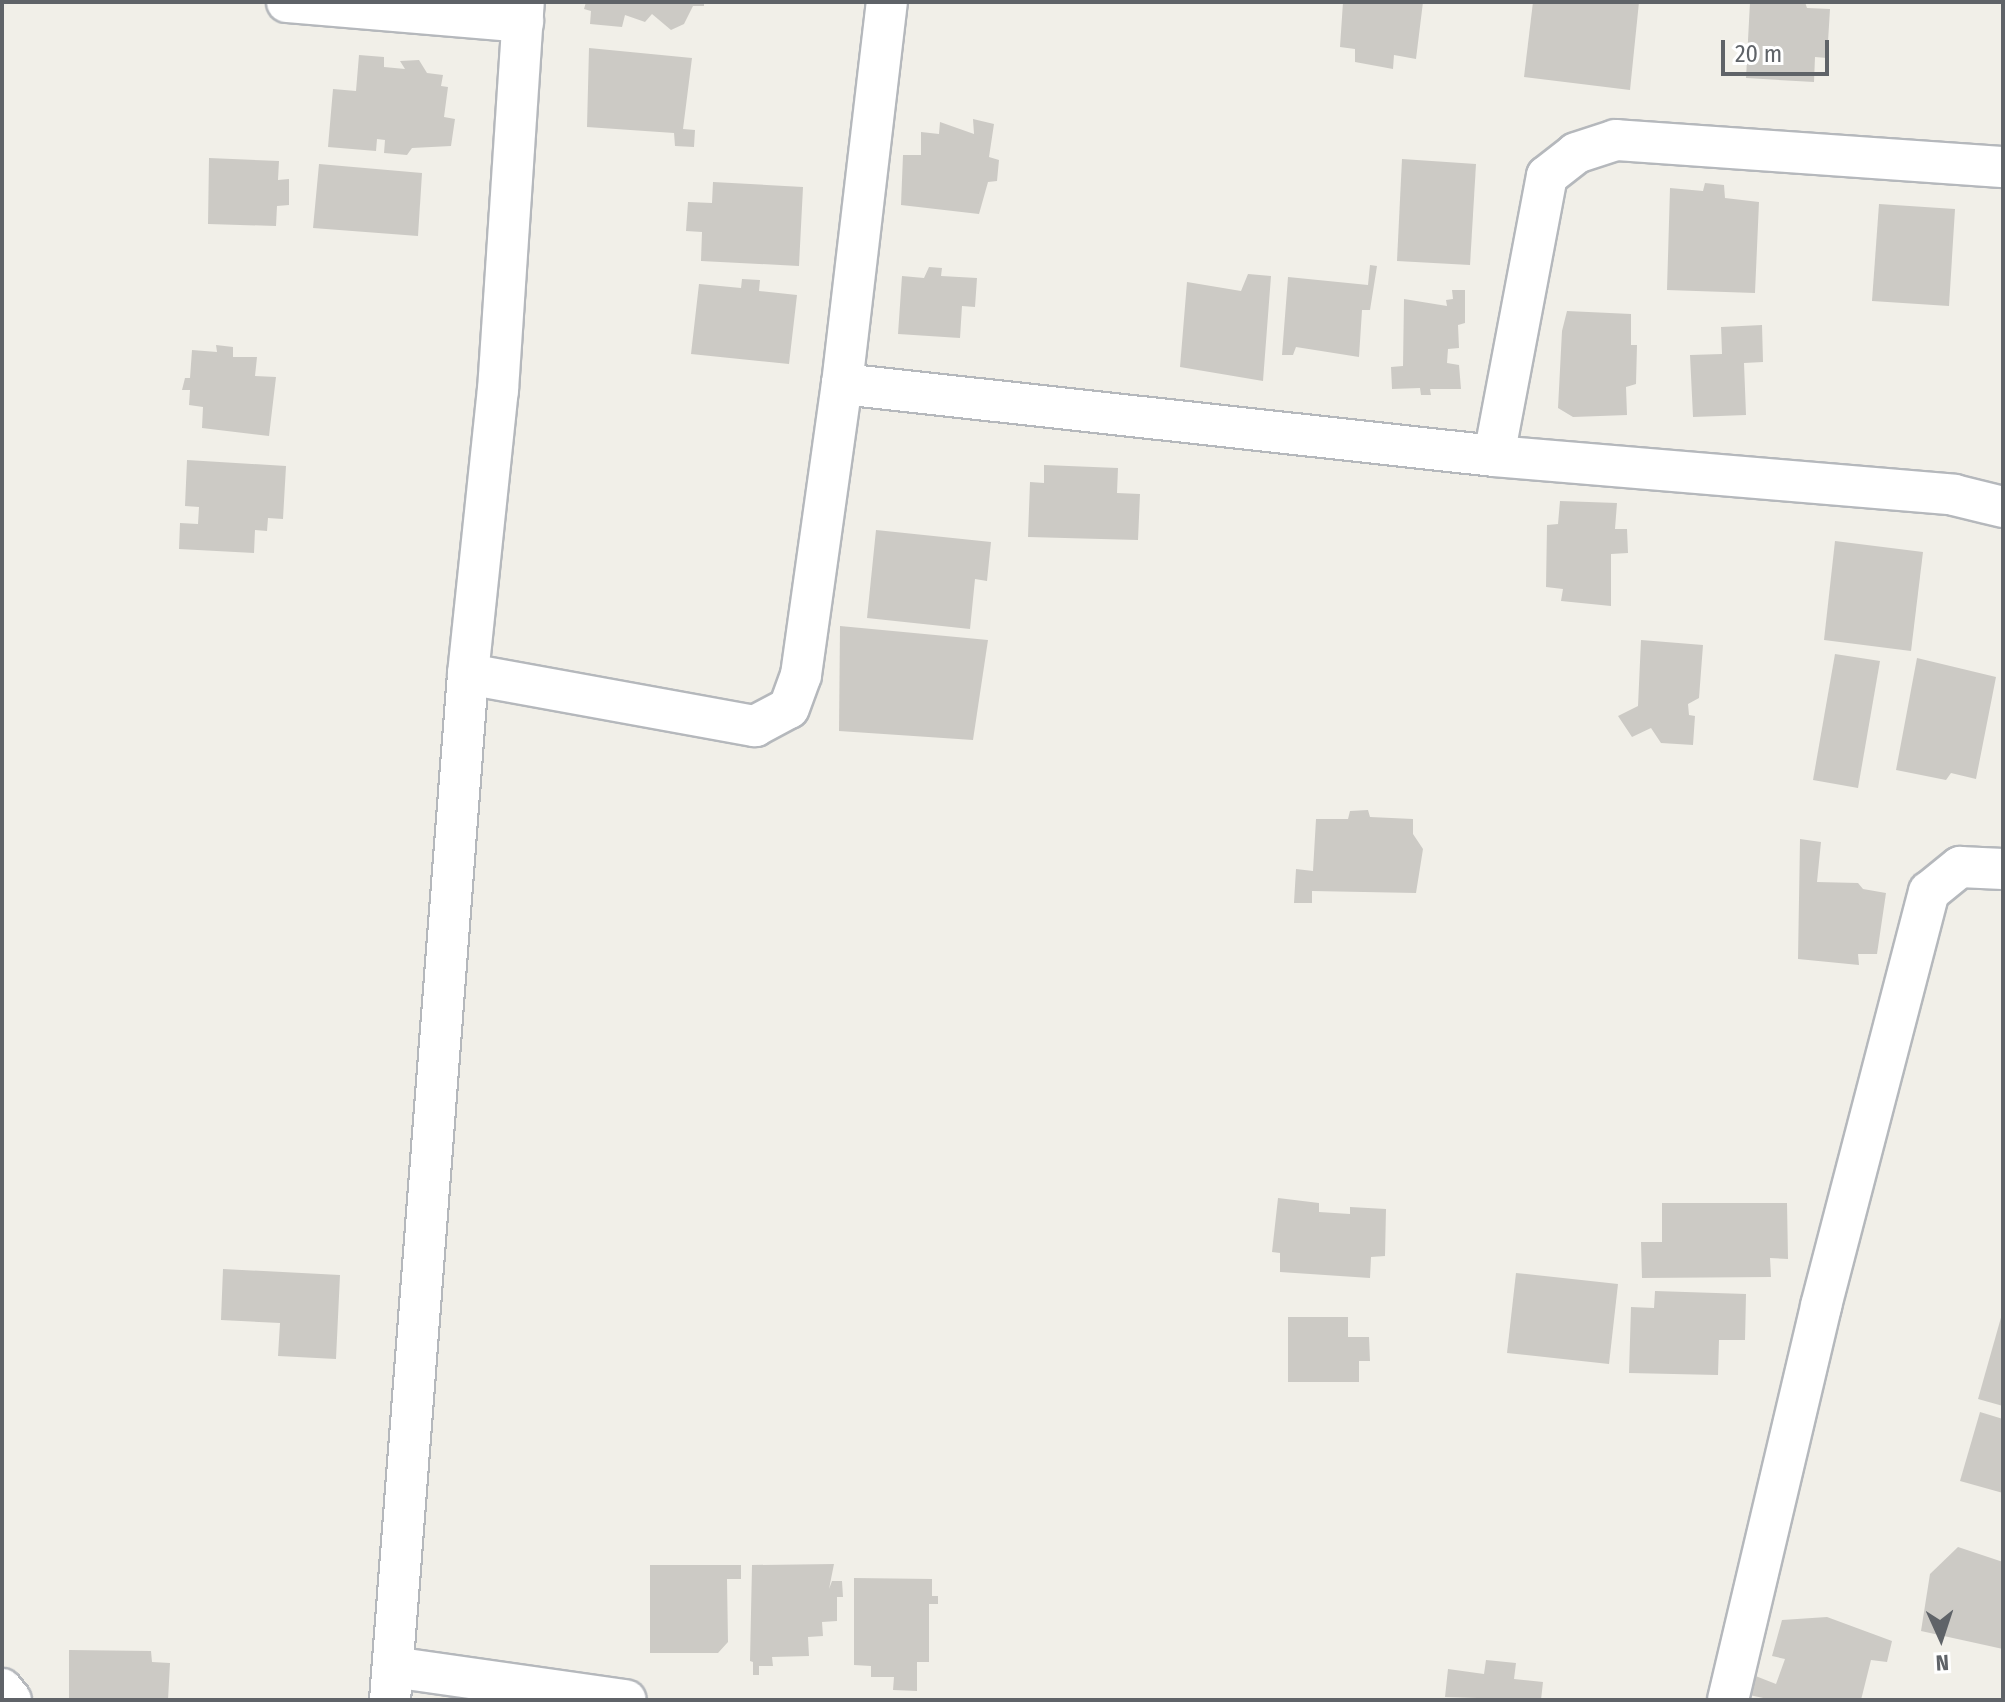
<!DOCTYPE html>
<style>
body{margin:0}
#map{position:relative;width:2005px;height:1702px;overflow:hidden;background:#f1efe8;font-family:"Fira Sans Condensed",sans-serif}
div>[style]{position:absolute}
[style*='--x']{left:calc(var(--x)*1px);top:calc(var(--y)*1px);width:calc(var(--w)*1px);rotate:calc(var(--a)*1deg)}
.building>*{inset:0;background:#cccac5}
.roads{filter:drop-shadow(2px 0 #b5b8bc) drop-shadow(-2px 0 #b5b8bc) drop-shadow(0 2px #b5b8bc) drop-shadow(0 -2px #b5b8bc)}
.minor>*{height:40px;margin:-20px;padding:0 20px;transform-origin:20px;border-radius:20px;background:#fff}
span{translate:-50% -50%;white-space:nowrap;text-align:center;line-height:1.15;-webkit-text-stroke:6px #fff;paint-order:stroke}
.frame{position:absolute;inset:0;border:4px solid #5f6368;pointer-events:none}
.north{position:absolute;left:1901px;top:1598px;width:80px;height:80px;-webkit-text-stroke:6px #fff;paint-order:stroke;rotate:177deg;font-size:22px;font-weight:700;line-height:32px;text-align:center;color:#5f6368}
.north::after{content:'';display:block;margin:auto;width:28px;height:36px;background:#5f6368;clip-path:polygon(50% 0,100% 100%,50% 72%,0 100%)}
.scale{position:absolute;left:1721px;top:40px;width:108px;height:36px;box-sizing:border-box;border:4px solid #5f6368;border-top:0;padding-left:10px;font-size:24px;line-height:28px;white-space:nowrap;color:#5f6368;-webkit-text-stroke:6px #fff;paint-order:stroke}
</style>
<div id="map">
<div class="building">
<div style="clip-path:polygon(586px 2px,704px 2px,704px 6px,693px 6px,684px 24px,671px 30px,652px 14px,645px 22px,625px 15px,622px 27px,590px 24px,591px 11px,584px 9px)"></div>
<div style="clip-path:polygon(1343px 2px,1423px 2px,1416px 59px,1394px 55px,1393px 69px,1355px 62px,1355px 49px,1340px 47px)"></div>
<div style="clip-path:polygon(1533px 2px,1639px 2px,1630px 90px,1524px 77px)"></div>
<div style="clip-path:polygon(1750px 2px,1805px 2px,1807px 8px,1830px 9px,1827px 58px,1815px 57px,1814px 82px,1746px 78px)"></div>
<div style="clip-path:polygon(589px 48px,692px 58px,683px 129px,695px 130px,694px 147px,675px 146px,674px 133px,587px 127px)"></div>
<div style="clip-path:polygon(359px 55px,384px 57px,384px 67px,405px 69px,400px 61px,419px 60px,427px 73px,443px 75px,441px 86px,448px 87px,444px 117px,455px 119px,451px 146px,412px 148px,407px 155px,384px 153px,385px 140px,377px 139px,376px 151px,328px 147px,333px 89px,356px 91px)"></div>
<div style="clip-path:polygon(973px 119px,994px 124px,989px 157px,999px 160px,997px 181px,988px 182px,979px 214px,901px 205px,903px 155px,921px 155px,921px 132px,939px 134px,940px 122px,974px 134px)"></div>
<div style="clip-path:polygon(209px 158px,279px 161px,278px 180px,289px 179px,289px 205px,277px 206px,276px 226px,208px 224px)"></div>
<div style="clip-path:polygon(1402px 159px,1476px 164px,1470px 265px,1397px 261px)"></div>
<div style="clip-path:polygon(319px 164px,422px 173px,418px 236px,313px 228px)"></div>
<div style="clip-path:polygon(713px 182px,803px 187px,799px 266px,701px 261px,702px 232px,686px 231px,688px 202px,712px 203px)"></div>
<div style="clip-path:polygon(1705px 183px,1724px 185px,1725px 198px,1759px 202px,1755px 293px,1667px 290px,1670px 188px,1703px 191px)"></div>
<div style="clip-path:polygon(1879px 204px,1955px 209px,1949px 306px,1872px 301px)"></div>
<div style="clip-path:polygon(1370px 265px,1377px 266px,1370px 310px,1362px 310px,1359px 357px,1296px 347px,1293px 355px,1282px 355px,1288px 277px,1368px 285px)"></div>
<div style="clip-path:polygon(929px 267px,942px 268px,941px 276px,977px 278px,975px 307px,962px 306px,960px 338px,898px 334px,902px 276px,924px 278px)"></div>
<div style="clip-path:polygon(1248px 274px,1271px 276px,1263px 381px,1180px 367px,1187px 282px,1241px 291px)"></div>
<div style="clip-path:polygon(742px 279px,760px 280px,759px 291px,797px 295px,789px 364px,691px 354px,699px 284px,741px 288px)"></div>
<div style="clip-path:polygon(1452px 290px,1465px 290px,1465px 323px,1458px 325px,1459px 348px,1448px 349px,1447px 363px,1459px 365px,1461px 389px,1430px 389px,1431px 395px,1421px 395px,1420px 388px,1392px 389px,1391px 367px,1403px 366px,1404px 299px,1447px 306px,1446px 300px,1453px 299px)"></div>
<div style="clip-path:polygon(1567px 311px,1631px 314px,1631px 345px,1637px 345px,1636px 384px,1626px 387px,1627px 415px,1573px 417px,1558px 408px,1562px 331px)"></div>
<div style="clip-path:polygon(1762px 325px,1763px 362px,1744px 363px,1746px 415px,1693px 417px,1690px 355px,1722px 354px,1721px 327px)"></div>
<div style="clip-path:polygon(216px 345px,233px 347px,233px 357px,257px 357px,255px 376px,276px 377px,269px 436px,202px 428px,203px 407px,189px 405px,190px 390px,182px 390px,185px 378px,190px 378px,192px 350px,217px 352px)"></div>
<div style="clip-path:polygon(187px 460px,286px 466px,283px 519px,268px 518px,267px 531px,255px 530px,254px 553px,179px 549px,180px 523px,198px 524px,199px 507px,185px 506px)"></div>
<div style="clip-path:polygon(1044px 465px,1118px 468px,1117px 493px,1140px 494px,1138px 540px,1028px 537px,1030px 482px,1044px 483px)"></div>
<div style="clip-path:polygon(1560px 501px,1617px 503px,1615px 529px,1627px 529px,1628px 553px,1611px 554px,1611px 606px,1561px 601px,1563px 589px,1546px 587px,1547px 525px,1558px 524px)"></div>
<div style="clip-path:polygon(876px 530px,991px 542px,987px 581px,975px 579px,970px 629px,867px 618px)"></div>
<div style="clip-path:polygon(1835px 541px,1923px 552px,1911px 651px,1824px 640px)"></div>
<div style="clip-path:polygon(840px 626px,988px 640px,973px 740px,839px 731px)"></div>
<div style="clip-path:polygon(1641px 640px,1703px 645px,1699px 698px,1688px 704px,1689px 715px,1695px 716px,1693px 745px,1661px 743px,1651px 728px,1632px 737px,1618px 716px,1638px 706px)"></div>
<div style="clip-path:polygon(1835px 654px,1880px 661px,1858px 788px,1813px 780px)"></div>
<div style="clip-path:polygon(1917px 658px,1996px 677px,1976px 779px,1951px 773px,1946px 780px,1896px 770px)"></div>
<div style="clip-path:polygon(1368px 810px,1370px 817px,1413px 819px,1413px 834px,1423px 849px,1416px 893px,1312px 891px,1312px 903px,1294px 903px,1296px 869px,1313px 871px,1316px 819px,1348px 819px,1350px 811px)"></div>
<div style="clip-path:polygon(1800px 839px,1821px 842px,1817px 882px,1858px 883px,1863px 889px,1886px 893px,1877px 954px,1858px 954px,1859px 965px,1798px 959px)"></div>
<div style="clip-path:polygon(1278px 1198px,1319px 1203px,1319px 1212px,1350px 1214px,1350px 1207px,1386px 1209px,1385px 1256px,1371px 1257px,1370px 1278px,1280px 1272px,1280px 1253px,1272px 1252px)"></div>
<div style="clip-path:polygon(1662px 1203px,1787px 1203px,1788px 1259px,1770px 1258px,1771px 1277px,1642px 1278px,1641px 1242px,1662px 1242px)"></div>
<div style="clip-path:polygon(223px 1269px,340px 1275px,336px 1359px,278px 1356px,280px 1323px,221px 1320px)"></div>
<div style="clip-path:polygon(1516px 1273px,1618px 1284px,1609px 1364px,1507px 1353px)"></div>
<div style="clip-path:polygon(1655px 1291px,1746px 1294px,1745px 1340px,1719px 1340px,1718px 1375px,1629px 1373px,1631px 1307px,1654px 1308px)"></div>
<div style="clip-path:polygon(2002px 1314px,2003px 1314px,2003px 1406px,1978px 1399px)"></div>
<div style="clip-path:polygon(1288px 1317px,1348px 1317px,1348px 1337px,1369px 1337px,1370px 1361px,1359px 1361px,1359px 1382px,1288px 1382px)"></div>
<div style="clip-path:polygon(1980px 1412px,2003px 1419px,2003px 1493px,1960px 1481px)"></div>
<div style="clip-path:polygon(1958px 1547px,2003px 1562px,2003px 1649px,1921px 1631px,1930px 1574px)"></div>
<div style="clip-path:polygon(834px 1564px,829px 1589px,832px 1581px,842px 1581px,843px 1597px,837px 1597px,837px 1621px,822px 1622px,823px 1636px,808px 1637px,809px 1656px,772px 1657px,773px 1666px,759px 1666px,759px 1675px,753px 1675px,753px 1662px,750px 1661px,752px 1565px)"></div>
<div style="clip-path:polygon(650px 1565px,741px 1565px,741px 1579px,727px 1579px,728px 1642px,718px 1653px,650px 1653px)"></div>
<div style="clip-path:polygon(854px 1578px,932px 1579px,932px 1596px,938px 1596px,938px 1604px,929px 1604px,929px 1662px,917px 1662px,917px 1691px,893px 1690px,894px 1677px,871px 1677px,871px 1666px,854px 1665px)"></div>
<div style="clip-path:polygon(1827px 1617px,1892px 1641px,1887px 1662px,1871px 1660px,1861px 1700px,1773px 1700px,1749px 1695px,1753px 1675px,1776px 1684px,1785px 1659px,1772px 1656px,1782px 1620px)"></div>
<div style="clip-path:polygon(69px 1650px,151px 1651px,152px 1662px,170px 1663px,168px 1700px,69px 1700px)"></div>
<div style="clip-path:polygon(1486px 1660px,1516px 1663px,1514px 1679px,1543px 1682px,1541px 1700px,1445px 1697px,1448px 1669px,1484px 1674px)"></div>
</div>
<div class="roads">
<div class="minor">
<div style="--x:287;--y:2;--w:237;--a:4.8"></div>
<div style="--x:842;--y:384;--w:656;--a:6.3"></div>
<div style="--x:1494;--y:456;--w:462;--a:4.8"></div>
<div style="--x:1954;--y:495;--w:50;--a:13.8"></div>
<div style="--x:1494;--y:456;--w:285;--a:-79.3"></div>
<div style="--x:1547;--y:176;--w:37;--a:-38"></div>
<div style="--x:1576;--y:153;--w:42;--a:-18"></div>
<div style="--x:1616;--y:140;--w:388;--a:4"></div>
<div style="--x:468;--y:674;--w:292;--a:10.3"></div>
<div style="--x:755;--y:726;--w:38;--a:-28"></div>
<div style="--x:789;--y:708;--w:35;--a:-70"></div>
<div style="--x:801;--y:675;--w:294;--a:-82"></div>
<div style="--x:842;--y:384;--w:385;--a:-83.3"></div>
<div style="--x:393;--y:1667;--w:235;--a:8.1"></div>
<div style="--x:2;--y:1689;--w:14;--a:51"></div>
<div style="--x:390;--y:1700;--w:1029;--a:-85.65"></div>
<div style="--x:468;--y:674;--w:286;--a:-84"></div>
<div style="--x:498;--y:390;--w:389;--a:-86.2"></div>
<div style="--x:1728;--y:1700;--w:405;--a:-76.7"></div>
<div style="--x:1821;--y:1306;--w:428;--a:-75.4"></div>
<div style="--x:1929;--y:892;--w:40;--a:-39"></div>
<div style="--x:1960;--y:867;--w:43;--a:2.7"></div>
</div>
</div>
<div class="frame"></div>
<div class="north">N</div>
<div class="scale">20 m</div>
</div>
